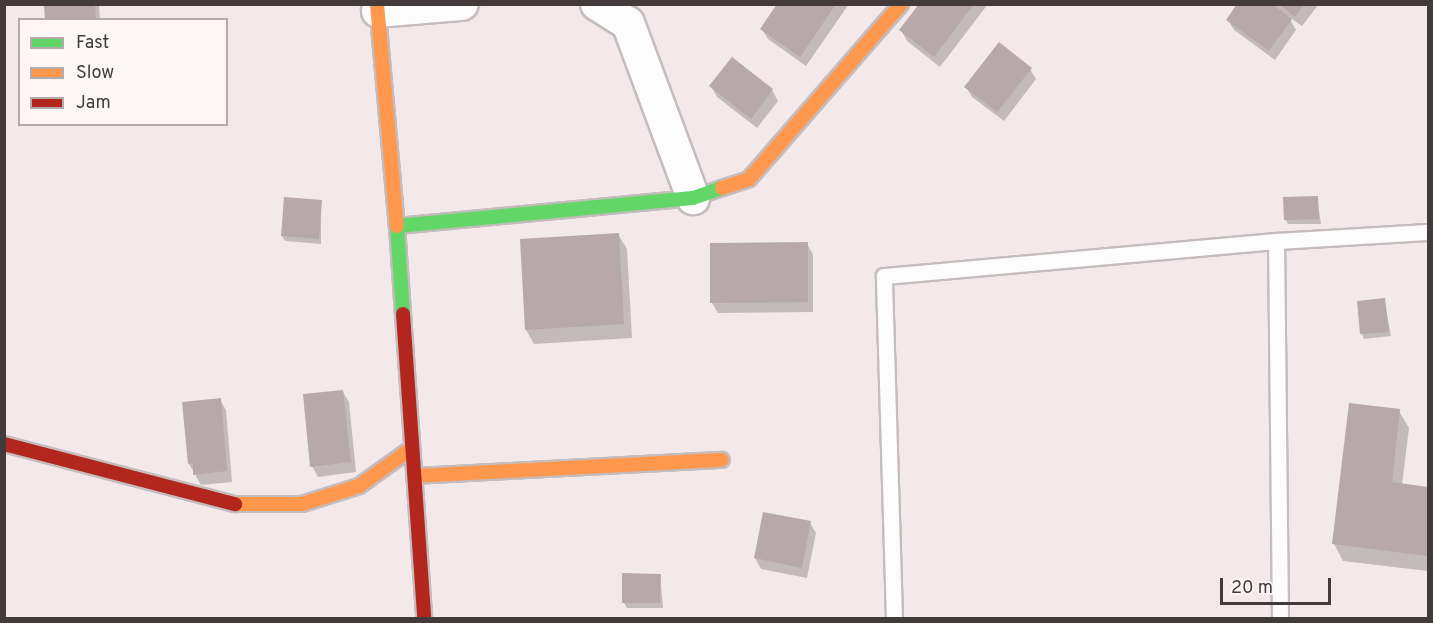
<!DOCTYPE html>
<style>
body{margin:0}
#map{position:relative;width:1433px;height:623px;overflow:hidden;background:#f4e9ea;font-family:Overpass,sans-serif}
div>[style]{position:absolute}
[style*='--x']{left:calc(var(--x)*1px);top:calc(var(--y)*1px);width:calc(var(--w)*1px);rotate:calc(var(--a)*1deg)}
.shadow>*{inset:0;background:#0003}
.building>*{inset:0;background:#b8a8aa}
.roads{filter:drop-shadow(2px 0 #c5bcbd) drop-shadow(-2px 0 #c5bcbd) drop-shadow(0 2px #c5bcbd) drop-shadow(0 -2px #c5bcbd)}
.lane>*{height:15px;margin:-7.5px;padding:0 7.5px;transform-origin:7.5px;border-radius:7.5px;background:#fdfcfc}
.street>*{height:32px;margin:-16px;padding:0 16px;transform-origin:16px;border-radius:16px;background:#fdfcfc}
.fast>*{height:14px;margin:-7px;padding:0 7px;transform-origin:7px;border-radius:7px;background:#63d668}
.slow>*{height:14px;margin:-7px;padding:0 7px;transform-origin:7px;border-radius:7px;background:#ff974d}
.jam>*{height:14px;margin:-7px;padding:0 7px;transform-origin:7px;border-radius:7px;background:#b3261e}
span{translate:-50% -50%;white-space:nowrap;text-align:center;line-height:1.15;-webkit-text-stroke:6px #fdf5f6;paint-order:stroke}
.frame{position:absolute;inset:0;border:6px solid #423a3b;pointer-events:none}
.legend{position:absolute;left:18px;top:18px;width:210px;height:108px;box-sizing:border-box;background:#fdf5f6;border:2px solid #b2aaab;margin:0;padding:8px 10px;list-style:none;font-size:18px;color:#423a3b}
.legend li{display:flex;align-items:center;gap:12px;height:30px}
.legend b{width:30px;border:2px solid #b2aaab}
.scale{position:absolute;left:1220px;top:578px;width:111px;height:27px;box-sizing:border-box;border:3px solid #423a3b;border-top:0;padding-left:8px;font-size:18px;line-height:21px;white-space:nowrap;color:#423a3b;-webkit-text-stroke:4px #fdf5f6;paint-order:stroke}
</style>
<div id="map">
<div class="shadow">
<div style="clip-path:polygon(46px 4px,99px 4px,100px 20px,47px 20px)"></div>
<div style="clip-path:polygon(778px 4px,849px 4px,806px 66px,768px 39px,762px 29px)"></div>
<div style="clip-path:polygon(921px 4px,988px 4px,940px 67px,907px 41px,901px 30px)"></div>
<div style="clip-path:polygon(1239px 4px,1319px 4px,1302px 26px,1288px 16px,1296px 30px,1275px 60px,1234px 30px,1228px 20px)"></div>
<div style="clip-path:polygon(732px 59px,772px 90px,778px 101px,757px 128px,717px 97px,711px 86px)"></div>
<div style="clip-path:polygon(1030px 69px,1036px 79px,1004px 121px,972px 97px,966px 87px)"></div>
<div style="clip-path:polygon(1317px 198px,1321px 224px,1288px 224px,1285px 219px)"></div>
<div style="clip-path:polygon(321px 201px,321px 244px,285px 241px,282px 236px)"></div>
<div style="clip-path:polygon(618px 234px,627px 249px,632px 338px,534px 344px,526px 330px,521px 241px)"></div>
<div style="clip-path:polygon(807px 244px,813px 254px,813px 312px,718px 313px,712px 303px)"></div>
<div style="clip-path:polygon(1384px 300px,1391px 336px,1364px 339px,1362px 334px)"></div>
<div style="clip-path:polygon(343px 392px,349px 402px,356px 472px,318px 477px,312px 466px)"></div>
<div style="clip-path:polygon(220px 400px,226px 410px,232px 482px,201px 485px,189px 464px)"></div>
<div style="clip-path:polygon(1399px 411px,1409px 428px,1402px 485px,1428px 488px,1428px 571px,1343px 561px,1334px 544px)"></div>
<div style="clip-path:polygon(764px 514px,810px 523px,816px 533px,807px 578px,761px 569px,755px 558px)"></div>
<div style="clip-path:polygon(660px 575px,663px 608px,627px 608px,624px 603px)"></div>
</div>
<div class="building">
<div style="clip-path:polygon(44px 4px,95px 4px,96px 20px,45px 20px)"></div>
<div style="clip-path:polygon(777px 4px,836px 4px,800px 57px,760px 29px)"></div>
<div style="clip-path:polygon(919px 4px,974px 4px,934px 57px,899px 30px)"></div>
<div style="clip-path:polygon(1237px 4px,1272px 4px,1292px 19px,1269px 51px,1226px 20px)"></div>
<div style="clip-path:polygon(1279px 4px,1305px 4px,1295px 17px)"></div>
<div style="clip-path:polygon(999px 42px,1032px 68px,997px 112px,964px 87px)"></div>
<div style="clip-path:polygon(732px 57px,773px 89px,751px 119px,709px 86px)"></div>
<div style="clip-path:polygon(1318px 196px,1319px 219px,1284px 220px,1283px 197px)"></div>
<div style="clip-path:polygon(284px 197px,322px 200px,319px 239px,281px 236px)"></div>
<div style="clip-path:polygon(619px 233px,624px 324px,525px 330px,520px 239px)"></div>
<div style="clip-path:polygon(808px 242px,808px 302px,710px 303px,710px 243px)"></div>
<div style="clip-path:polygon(1385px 298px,1389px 332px,1360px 334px,1357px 301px)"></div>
<div style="clip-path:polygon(343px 390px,351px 462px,310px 467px,303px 394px)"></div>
<div style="clip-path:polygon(221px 398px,227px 471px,193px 475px,193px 463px,188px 464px,182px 402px)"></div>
<div style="clip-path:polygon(1349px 403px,1400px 409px,1392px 482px,1428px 487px,1428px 556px,1332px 544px)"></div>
<div style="clip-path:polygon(763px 512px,811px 521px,802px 568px,754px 558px)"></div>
<div style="clip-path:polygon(622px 573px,661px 574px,660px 603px,622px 603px)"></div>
</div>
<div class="roads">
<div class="lane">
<div style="--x:894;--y:618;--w:342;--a:-91.7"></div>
<div style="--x:884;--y:276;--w:394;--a:-5.1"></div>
<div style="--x:1280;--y:618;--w:377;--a:-90.6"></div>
<div style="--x:1276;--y:241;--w:152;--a:-3.4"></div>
</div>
<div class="street">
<div style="--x:597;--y:4;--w:36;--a:32"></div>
<div style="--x:628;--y:23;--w:187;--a:69.6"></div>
<div style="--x:378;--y:11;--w:84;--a:-4.8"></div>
</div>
<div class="fast">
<div style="--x:403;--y:314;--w:88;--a:-93.9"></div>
<div style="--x:397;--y:226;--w:297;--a:-5.4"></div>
<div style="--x:693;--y:198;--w:31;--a:-19"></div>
</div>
<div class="slow">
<div style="--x:377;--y:4;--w:223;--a:84.9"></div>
<div style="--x:722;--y:188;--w:28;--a:-18"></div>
<div style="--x:749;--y:179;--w:232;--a:-49"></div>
<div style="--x:414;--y:476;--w:308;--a:-3"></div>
<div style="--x:235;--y:504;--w:67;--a:0"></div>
<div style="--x:302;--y:504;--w:60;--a:-17.5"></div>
<div style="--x:359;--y:486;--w:65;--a:-35.6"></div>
</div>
<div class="jam">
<div style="--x:403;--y:314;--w:305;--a:86"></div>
<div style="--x:4;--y:444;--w:239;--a:14.6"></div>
</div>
</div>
<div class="frame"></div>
<ul class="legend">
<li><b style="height:8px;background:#63d668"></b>Fast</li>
<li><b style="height:8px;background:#ff974d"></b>Slow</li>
<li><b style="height:8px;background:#b3261e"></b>Jam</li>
</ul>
<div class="scale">20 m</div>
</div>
